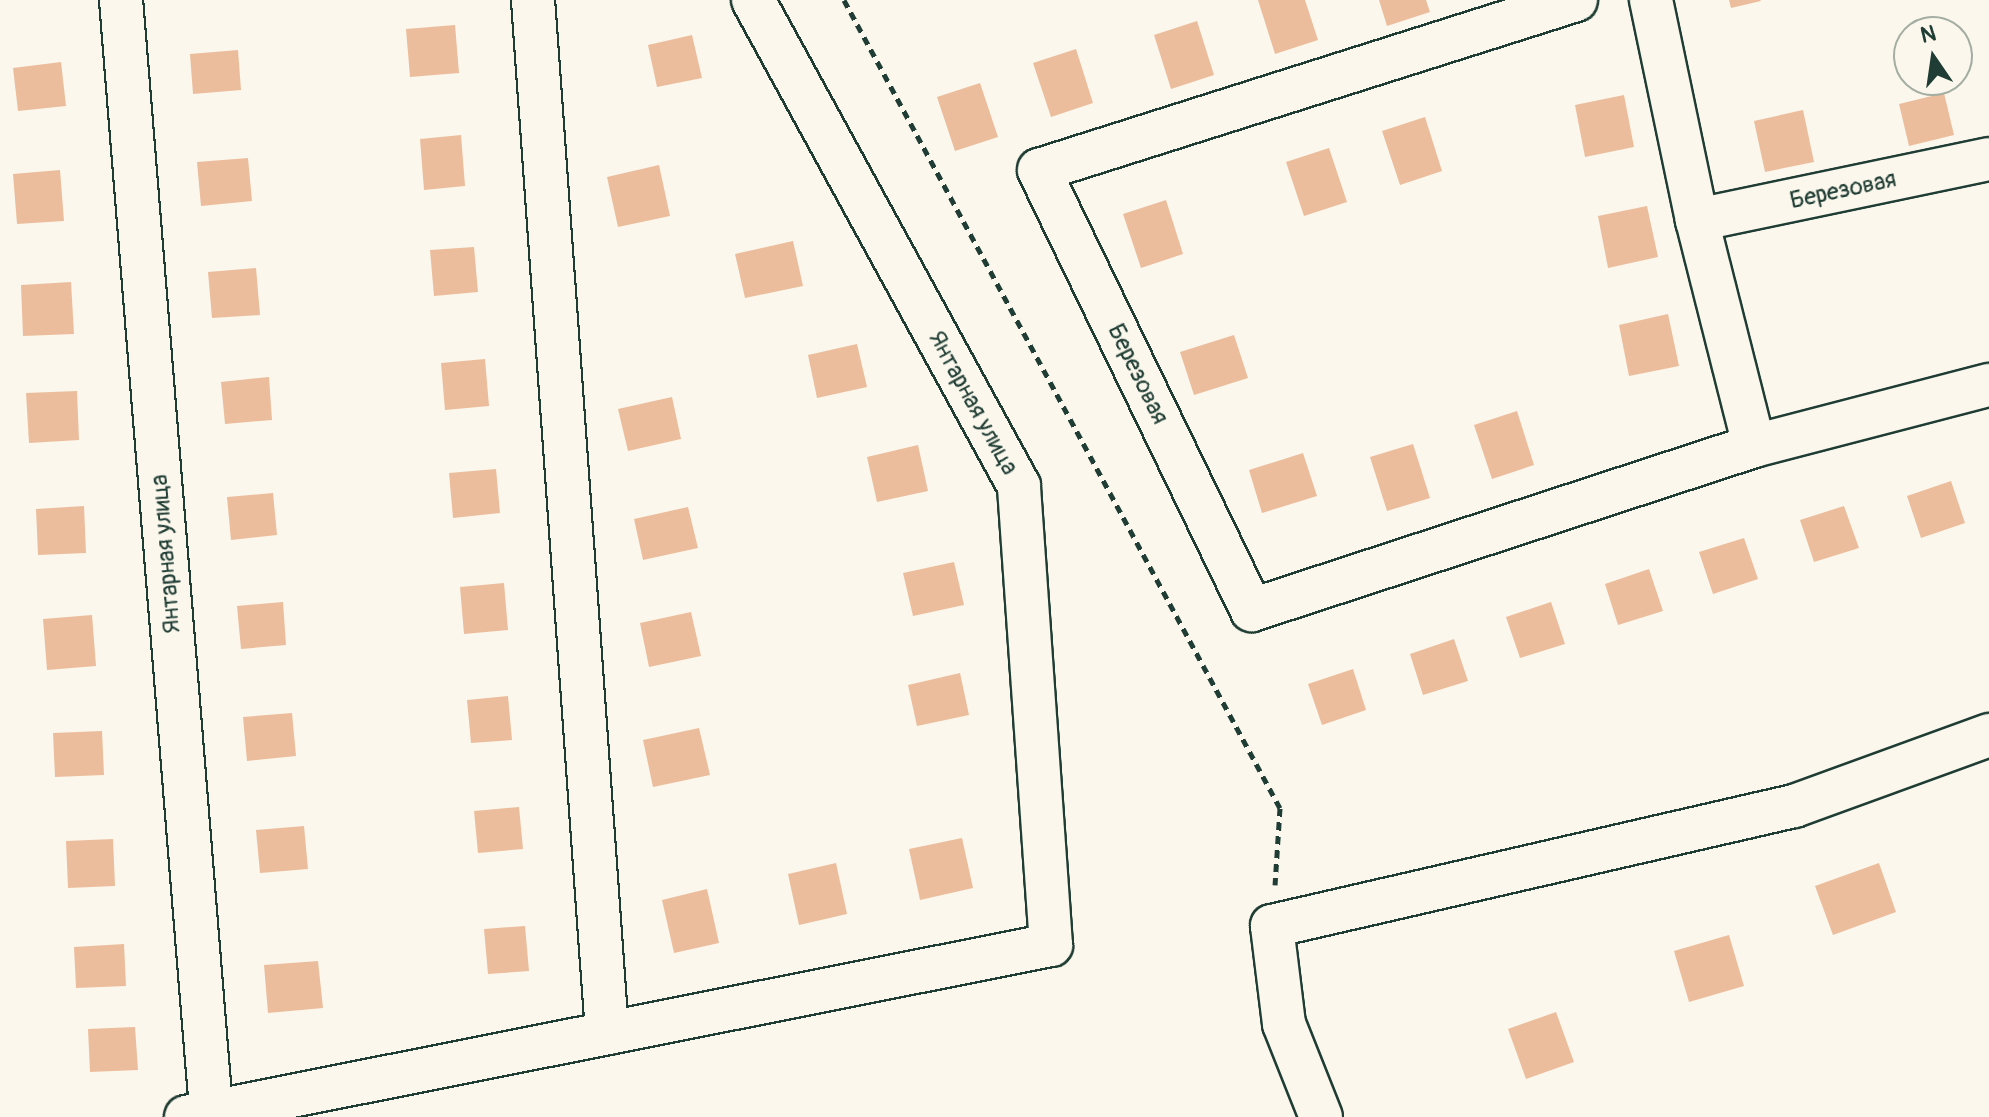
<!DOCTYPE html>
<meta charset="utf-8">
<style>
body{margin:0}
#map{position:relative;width:1989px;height:1117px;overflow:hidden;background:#fbf7ec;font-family:Pangolin,sans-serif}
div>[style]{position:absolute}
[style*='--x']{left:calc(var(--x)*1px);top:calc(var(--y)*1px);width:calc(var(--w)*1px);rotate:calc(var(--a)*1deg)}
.building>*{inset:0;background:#ecbd9c}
.path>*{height:5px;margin-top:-2.5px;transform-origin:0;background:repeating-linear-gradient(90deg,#1f3d34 0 8px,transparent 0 14px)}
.roads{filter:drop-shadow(2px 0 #1f3d34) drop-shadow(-2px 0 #1f3d34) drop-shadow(0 2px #1f3d34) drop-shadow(0 -2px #1f3d34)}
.street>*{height:42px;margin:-21px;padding:0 21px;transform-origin:21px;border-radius:21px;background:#fbf7ec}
span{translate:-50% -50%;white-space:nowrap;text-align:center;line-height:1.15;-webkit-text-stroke:7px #fbf7ec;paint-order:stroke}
.street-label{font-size:24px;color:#1f3d34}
.north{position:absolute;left:1893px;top:16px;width:80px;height:80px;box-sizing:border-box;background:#fbf7ec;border:2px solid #a3ada2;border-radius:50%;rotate:347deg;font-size:22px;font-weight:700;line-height:32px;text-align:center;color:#1f3d34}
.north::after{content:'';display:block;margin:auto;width:28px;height:36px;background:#1f3d34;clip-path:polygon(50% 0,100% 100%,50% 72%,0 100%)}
</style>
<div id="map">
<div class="building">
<div style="clip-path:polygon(1258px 0,1305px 0,1318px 40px,1275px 54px)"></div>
<div style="clip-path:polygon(1379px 0,1426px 0,1430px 12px,1387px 26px)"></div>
<div style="clip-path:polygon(1729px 0,1760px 0,1761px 1px,1731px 8px)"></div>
<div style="clip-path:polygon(1197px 21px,1214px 75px,1171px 89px,1154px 35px)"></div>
<div style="clip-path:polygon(455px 25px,459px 73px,410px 77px,406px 29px)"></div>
<div style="clip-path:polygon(692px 35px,702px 78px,657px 87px,648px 45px)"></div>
<div style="clip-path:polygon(1076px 49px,1093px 103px,1051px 117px,1033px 63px)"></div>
<div style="clip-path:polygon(238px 50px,241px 90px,193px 94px,190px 54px)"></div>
<div style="clip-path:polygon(61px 62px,66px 106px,18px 111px,13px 68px)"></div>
<div style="clip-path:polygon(980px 83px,998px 137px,955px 151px,937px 97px)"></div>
<div style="clip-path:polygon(1944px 93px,1954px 135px,1909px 146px,1899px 104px)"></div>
<div style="clip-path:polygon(1624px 95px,1634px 147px,1585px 157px,1575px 105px)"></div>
<div style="clip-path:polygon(1803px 110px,1814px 162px,1765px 172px,1754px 121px)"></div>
<div style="clip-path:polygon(1425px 117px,1442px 171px,1400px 185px,1382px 131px)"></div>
<div style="clip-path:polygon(461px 135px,465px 186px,424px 190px,420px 139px)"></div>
<div style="clip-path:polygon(1329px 148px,1347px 202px,1304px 216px,1286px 162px)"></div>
<div style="clip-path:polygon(248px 158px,252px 201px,201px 206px,197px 162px)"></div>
<div style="clip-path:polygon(659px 165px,670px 216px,618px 227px,607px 177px)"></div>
<div style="clip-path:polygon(60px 170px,64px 221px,17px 224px,13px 174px)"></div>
<div style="clip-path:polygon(1166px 200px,1183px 254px,1141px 268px,1123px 214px)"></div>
<div style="clip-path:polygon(1647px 206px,1658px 257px,1608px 268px,1598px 216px)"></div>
<div style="clip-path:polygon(793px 241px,803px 286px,745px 298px,735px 254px)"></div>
<div style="clip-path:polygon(474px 247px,478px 292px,434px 296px,430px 250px)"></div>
<div style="clip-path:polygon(256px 268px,260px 315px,212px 318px,208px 272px)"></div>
<div style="clip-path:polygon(71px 282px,74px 334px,23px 336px,21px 285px)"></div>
<div style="clip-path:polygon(1668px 314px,1679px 366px,1629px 376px,1619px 325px)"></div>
<div style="clip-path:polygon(1234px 335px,1248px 378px,1194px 395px,1180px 352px)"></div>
<div style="clip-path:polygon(857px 344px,867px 387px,817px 398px,808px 355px)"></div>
<div style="clip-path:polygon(485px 359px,489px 406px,445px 410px,441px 363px)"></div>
<div style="clip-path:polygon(269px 377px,272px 420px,225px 424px,221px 382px)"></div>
<div style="clip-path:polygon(77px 391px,79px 440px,29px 443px,26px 393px)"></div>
<div style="clip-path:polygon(672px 397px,681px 439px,628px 451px,618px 409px)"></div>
<div style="clip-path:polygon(1517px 411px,1534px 465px,1492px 479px,1474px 425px)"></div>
<div style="clip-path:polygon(1413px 444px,1430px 498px,1387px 511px,1370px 457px)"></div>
<div style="clip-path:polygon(918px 445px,928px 491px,877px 502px,867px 457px)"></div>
<div style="clip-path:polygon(1303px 453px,1317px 496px,1262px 513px,1249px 470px)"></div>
<div style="clip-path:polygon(496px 469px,500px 513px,453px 518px,449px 473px)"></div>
<div style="clip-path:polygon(1951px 481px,1965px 523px,1921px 538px,1907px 496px)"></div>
<div style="clip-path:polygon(273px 493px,277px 535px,231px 540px,227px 497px)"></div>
<div style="clip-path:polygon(84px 506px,86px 553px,38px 555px,36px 509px)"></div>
<div style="clip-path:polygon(1844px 506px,1859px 548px,1814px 562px,1800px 520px)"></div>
<div style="clip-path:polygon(688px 507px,698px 548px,643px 560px,634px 519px)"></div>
<div style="clip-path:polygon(1744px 538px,1758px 579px,1713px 594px,1699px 552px)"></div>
<div style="clip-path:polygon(954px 562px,964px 605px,913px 616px,903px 573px)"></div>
<div style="clip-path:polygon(1649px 569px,1663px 611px,1618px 625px,1605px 584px)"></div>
<div style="clip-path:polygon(504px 583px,508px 630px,464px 634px,460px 587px)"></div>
<div style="clip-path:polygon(283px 602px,286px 645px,241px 649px,237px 606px)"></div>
<div style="clip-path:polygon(1551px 602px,1565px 644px,1520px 658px,1506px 617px)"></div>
<div style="clip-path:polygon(691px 612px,701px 656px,649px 667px,640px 623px)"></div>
<div style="clip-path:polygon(92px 615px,96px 666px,47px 670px,43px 619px)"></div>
<div style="clip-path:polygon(1454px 639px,1468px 681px,1423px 695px,1410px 654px)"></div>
<div style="clip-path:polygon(1353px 669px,1366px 710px,1322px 725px,1308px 684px)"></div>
<div style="clip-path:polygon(960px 673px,969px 715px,917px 726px,908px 685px)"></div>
<div style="clip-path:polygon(508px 696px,512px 740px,471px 743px,467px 700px)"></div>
<div style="clip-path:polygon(292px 713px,296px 756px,247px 761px,243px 717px)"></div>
<div style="clip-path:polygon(699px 728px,710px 775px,653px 787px,643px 740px)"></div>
<div style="clip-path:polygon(102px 731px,104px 775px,55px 777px,53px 733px)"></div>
<div style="clip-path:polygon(519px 807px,523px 849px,478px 853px,474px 811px)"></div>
<div style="clip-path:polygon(304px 826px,308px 869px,260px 873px,256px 830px)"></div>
<div style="clip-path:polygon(962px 838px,973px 888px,920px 900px,909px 849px)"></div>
<div style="clip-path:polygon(113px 839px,115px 886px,68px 888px,66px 841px)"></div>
<div style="clip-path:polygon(836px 863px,847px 914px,799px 925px,788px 874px)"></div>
<div style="clip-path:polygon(1879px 863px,1896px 912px,1833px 935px,1815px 886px)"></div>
<div style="clip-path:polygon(707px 889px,719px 943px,674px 953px,662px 900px)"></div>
<div style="clip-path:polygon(525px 926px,529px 971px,488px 974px,484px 929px)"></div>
<div style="clip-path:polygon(1729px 935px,1744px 986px,1689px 1002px,1674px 951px)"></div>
<div style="clip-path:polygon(124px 944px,126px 986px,76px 988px,74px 947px)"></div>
<div style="clip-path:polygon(318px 961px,323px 1008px,268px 1013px,264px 965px)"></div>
<div style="clip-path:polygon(1556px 1012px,1574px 1062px,1526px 1079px,1508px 1029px)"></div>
<div style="clip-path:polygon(135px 1027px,138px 1070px,90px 1072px,88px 1029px)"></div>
</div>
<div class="path">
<div style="--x:844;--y:0;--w:918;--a:61.65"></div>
<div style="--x:1280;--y:808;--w:77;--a:93.7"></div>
</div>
<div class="roads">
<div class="street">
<div style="--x:121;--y:0;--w:1113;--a:85.36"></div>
<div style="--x:533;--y:0;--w:1036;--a:85.9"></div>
<div style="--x:1576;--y:0;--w:563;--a:162.43"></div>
<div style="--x:1039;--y:170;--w:489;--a:64.2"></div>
<div style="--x:1252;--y:610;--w:528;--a:-18.09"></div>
<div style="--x:1754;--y:446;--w:243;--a:-14.6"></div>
<div style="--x:1651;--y:0;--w:225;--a:78.2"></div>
<div style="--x:1697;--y:220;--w:233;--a:75.8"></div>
<div style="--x:1697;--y:220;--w:298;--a:-11.8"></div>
<div style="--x:186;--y:1117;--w:882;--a:-11.25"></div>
<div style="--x:1051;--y:945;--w:460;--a:-94"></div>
<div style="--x:1019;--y:486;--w:554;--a:-118.69"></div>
<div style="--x:1321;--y:1117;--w:100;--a:-111.7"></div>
<div style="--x:1284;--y:1024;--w:99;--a:-97"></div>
<div style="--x:1272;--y:926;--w:536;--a:-12.95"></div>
<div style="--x:1794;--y:806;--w:208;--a:-20"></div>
</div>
</div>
<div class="street-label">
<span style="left:1843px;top:190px;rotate:-12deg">Березовая</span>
<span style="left:1138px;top:374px;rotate:64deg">Березовая</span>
<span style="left:973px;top:403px;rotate:61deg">Янтарная улица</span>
<span style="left:166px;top:554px;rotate:-95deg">Янтарная улица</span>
</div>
<div class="north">N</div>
</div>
